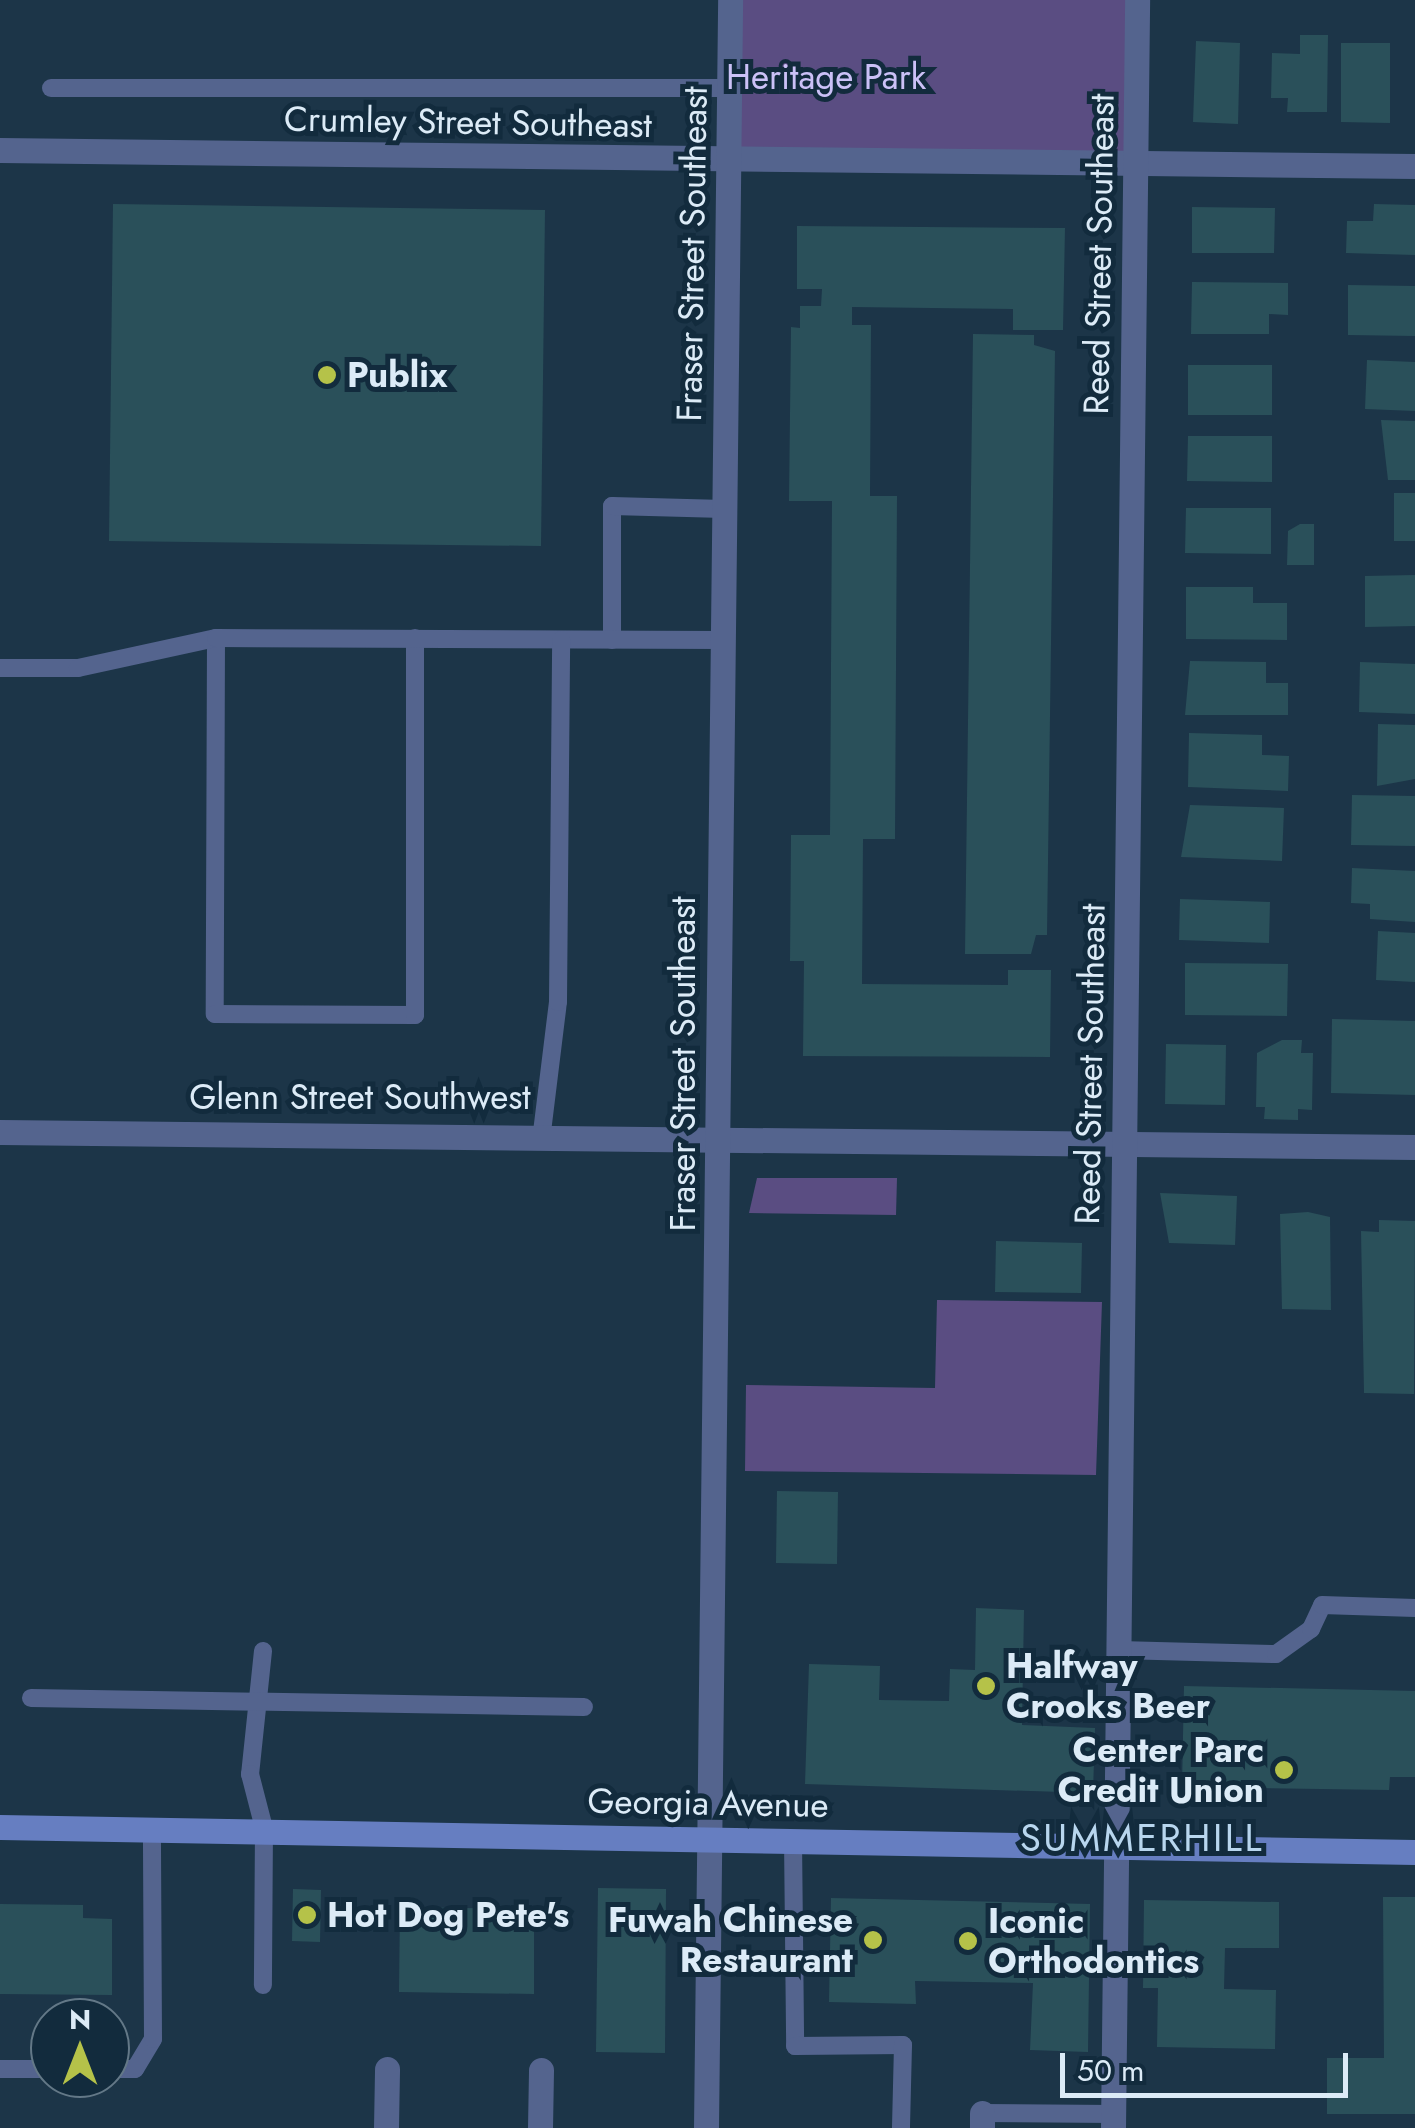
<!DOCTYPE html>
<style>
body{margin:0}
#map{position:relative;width:1415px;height:2128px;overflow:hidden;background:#1c3548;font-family:Jost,sans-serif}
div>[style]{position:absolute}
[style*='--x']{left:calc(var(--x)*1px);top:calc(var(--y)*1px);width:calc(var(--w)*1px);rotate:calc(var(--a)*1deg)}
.green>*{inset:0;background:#5a4d82}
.building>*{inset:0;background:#2a505a}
.lane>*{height:18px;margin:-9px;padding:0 9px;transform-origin:9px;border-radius:9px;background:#54648e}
.street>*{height:25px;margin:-12.5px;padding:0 12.5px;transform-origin:12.5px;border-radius:12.5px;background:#54648e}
.secondary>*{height:25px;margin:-12.5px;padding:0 12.5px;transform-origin:12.5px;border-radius:12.5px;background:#667ec1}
.dots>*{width:28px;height:28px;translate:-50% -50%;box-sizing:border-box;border:5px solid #122b3d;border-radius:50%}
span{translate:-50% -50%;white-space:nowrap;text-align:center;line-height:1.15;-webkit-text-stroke:10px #122b3d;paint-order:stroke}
.park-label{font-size:35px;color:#cbc1f7}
.street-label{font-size:35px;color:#dcebf7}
.poi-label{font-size:35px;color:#dcebf7;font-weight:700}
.left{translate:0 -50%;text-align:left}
.right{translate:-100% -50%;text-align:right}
.neighbourhood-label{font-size:38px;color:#b8d6ee;letter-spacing:2.5px}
.north{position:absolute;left:30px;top:1998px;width:100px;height:100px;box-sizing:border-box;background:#122b3d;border:2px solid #637887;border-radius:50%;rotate:0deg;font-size:28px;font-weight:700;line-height:40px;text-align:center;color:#dcebf7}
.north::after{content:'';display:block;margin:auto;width:35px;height:45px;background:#b5c249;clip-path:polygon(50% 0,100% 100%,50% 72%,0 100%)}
.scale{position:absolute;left:1060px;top:2053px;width:288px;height:45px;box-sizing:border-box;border:5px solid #dcebf7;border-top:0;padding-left:12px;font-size:30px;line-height:35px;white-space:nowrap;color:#dcebf7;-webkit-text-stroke:8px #122b3d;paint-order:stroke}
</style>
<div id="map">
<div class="green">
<div style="clip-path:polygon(740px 0,1131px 0,1130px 156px,738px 153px)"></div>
<div style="clip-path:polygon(757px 1178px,897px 1178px,896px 1215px,749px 1213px)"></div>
<div style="clip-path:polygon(937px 1300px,1102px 1302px,1096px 1475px,745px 1471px,746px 1385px,935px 1388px)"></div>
</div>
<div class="building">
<div style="clip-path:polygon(1300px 35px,1328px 35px,1327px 112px,1287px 112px,1288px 98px,1271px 98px,1272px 53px,1300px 54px)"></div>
<div style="clip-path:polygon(1196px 41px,1240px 43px,1238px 124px,1193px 122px)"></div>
<div style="clip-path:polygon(1341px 43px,1390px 43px,1390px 123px,1341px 122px)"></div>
<div style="clip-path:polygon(113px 204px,545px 210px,541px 546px,109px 541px)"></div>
<div style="clip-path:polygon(1374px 204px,1415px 205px,1415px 255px,1346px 253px,1347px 221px,1373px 221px)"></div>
<div style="clip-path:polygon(1192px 207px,1275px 208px,1274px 253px,1192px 253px)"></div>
<div style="clip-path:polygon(797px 226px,1065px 228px,1063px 330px,1013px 330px,1013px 309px,852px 307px,852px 325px,871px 325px,870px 496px,897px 496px,895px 839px,863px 839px,862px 984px,1008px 985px,1008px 970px,1051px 970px,1050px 1057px,803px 1056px,804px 961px,790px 961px,791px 835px,830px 835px,832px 501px,789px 501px,791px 327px,800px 328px,800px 306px,821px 306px,822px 289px,797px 289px)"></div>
<div style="clip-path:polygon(1192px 282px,1288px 283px,1288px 315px,1269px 314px,1269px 334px,1191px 334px)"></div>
<div style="clip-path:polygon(1348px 285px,1415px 286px,1415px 336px,1348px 335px)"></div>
<div style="clip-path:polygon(973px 334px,1034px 335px,1034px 345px,1055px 351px,1047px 935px,1036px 935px,1031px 954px,965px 954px)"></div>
<div style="clip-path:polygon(1367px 360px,1415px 362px,1415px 411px,1365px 409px)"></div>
<div style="clip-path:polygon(1188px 365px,1272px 365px,1272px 415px,1188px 415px)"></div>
<div style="clip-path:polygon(1381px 420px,1415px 421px,1415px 480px,1388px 480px)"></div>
<div style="clip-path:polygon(1188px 436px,1272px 436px,1272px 482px,1187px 481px)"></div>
<div style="clip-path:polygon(1394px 493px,1415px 493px,1415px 541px,1394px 541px)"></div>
<div style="clip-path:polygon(1186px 508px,1271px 508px,1271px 554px,1185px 553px)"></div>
<div style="clip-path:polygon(1300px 524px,1314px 524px,1314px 565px,1287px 565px,1288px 531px)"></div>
<div style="clip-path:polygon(1415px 575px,1415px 626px,1365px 627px,1365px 576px)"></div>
<div style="clip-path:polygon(1186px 587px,1253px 587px,1253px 603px,1287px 603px,1287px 640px,1186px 639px)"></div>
<div style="clip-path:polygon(1190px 661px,1266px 662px,1266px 683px,1288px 683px,1288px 715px,1185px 715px)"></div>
<div style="clip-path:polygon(1360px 662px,1415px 664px,1415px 714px,1359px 712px)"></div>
<div style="clip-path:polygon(1378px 724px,1415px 725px,1415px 779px,1377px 786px)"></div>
<div style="clip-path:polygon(1189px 733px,1262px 735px,1262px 755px,1289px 756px,1288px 791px,1188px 787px)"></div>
<div style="clip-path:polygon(1352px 795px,1415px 796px,1415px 846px,1351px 845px)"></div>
<div style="clip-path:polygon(1190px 805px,1284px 808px,1282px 861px,1181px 857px)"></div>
<div style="clip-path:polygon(1352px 868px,1415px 871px,1415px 922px,1370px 919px,1370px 904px,1351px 903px)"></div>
<div style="clip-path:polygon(1180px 899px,1270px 902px,1269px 943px,1179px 940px)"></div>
<div style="clip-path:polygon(1378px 931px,1415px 933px,1415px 982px,1376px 980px)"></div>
<div style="clip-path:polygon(1185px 963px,1288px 964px,1287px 1016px,1185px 1015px)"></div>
<div style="clip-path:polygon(1332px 1019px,1415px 1021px,1415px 1095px,1331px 1093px)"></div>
<div style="clip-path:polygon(1282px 1040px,1302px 1040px,1301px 1053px,1313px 1053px,1312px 1110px,1298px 1109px,1298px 1120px,1264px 1119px,1265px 1107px,1256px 1107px,1257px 1053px)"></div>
<div style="clip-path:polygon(1166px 1044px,1226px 1045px,1225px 1105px,1165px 1104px)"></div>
<div style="clip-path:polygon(1160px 1193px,1237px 1196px,1235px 1245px,1169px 1243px)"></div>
<div style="clip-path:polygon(1308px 1212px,1330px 1217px,1331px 1310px,1282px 1309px,1280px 1214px)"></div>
<div style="clip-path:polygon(1379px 1220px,1415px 1221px,1414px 1394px,1364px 1393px,1361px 1231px,1379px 1232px)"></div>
<div style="clip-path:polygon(996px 1241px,1082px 1243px,1081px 1293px,995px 1292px)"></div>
<div style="clip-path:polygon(777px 1491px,838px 1492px,837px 1564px,776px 1563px)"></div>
<div style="clip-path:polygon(976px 1608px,1024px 1610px,1022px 1725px,1095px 1728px,1093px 1793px,805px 1784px,809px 1664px,880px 1666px,879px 1700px,949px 1701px,950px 1669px,975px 1670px)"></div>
<div style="clip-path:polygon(1184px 1686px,1415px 1691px,1415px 1777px,1390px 1777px,1389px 1790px,1182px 1787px)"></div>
<div style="clip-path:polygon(598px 1888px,666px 1889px,665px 2053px,596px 2052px)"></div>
<div style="clip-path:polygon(293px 1889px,321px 1890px,320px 1942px,292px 1941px)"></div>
<div style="clip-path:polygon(1383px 1897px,1415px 1897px,1415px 2114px,1327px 2114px,1327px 2058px,1384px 2058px)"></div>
<div style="clip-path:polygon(831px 1898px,1090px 1904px,1088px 2052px,1030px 2050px,1033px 1983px,915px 1981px,916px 2004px,829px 2002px)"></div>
<div style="clip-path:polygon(1144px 1900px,1279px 1902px,1279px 1948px,1225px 1948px,1224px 1989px,1276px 1990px,1275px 2049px,1157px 2047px,1158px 1988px,1143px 1988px)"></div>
<div style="clip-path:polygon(0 1904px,83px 1905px,83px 1918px,112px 1919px,112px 1995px,0 1994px)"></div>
<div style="clip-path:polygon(400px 1907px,534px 1909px,534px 1994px,399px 1992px)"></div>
</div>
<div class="lane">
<div style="--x:51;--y:88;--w:678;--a:0"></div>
<div style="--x:216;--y:638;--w:376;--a:90.2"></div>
<div style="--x:215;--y:1014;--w:200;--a:0.3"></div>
<div style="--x:415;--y:1015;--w:377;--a:-90"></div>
<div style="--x:612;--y:640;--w:134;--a:-90"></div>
<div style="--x:612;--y:506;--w:112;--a:1.5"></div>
<div style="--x:0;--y:668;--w:78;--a:0"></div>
<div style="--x:78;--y:668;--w:141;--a:-12.3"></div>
<div style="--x:216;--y:638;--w:507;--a:0.23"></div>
<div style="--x:542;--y:1132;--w:131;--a:-83"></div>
<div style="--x:558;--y:1002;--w:362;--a:-89.5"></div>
<div style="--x:1119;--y:1650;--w:157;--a:1.5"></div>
<div style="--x:1276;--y:1654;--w:43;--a:-35.5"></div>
<div style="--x:1311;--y:1629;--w:26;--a:-65"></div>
<div style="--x:1322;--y:1605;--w:93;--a:1.8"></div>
<div style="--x:263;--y:1651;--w:124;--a:96"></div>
<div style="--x:250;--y:1774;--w:56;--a:75.5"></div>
<div style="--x:264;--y:1828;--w:157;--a:90.4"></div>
<div style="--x:31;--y:1698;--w:553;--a:0.93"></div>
<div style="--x:793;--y:1839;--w:207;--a:89.4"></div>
<div style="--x:795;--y:2046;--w:108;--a:-0.5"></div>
<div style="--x:903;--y:2045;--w:83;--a:91.4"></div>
<div style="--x:0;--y:2069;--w:50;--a:0"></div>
<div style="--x:110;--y:2069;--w:25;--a:0"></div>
<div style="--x:135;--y:2069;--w:35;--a:-59"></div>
<div style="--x:153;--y:2039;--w:211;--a:-90.3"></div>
<div style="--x:982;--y:2113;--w:132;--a:0.4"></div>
</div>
<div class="street">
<div style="--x:0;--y:150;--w:1415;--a:0.65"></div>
<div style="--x:0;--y:1132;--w:1415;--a:0.61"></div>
<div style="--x:386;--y:2128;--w:59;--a:-89"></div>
<div style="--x:540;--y:2128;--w:58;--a:-89"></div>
<div style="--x:706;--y:2128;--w:2128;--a:-89.35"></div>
<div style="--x:982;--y:2128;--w:15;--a:-90"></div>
<div style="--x:1113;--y:2128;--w:2128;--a:-89.35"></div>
</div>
<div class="secondary">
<div style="--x:0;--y:1827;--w:1415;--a:1.01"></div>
</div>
<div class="dots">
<div style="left:327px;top:375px;background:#b5c249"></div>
<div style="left:986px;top:1686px;background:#b5c249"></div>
<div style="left:1284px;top:1770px;background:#b5c249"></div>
<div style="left:307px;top:1915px;background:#b5c249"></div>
<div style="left:873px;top:1940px;background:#b5c249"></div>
<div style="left:968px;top:1941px;background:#b5c249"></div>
</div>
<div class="park-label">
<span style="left:826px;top:77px">Heritage Park</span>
</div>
<div class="street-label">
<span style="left:468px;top:122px;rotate:1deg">Crumley Street Southeast</span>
<span style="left:692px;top:254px;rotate:-89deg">Fraser Street Southeast</span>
<span style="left:1099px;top:254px;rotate:-89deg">Reed Street Southeast</span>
<span style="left:683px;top:1064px;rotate:-90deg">Fraser Street Southeast</span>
<span style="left:1090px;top:1064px;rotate:-89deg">Reed Street Southeast</span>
<span style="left:360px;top:1097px">Glenn Street Southwest</span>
<span style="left:708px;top:1803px;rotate:1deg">Georgia Avenue</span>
</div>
<div class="poi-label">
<span class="left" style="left:347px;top:375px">Publix</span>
<span class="left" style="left:1006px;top:1686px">Halfway<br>Crooks Beer</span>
<span class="right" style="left:1264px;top:1770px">Center Parc<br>Credit Union</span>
<span class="left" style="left:327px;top:1915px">Hot Dog Pete's</span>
<span class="right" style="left:853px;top:1940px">Fuwah Chinese<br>Restaurant</span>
<span class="left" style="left:988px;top:1941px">Iconic<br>Orthodontics</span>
</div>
<div class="neighbourhood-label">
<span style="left:1142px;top:1838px">SUMMERHILL</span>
</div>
<div class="north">N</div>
<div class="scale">50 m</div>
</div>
